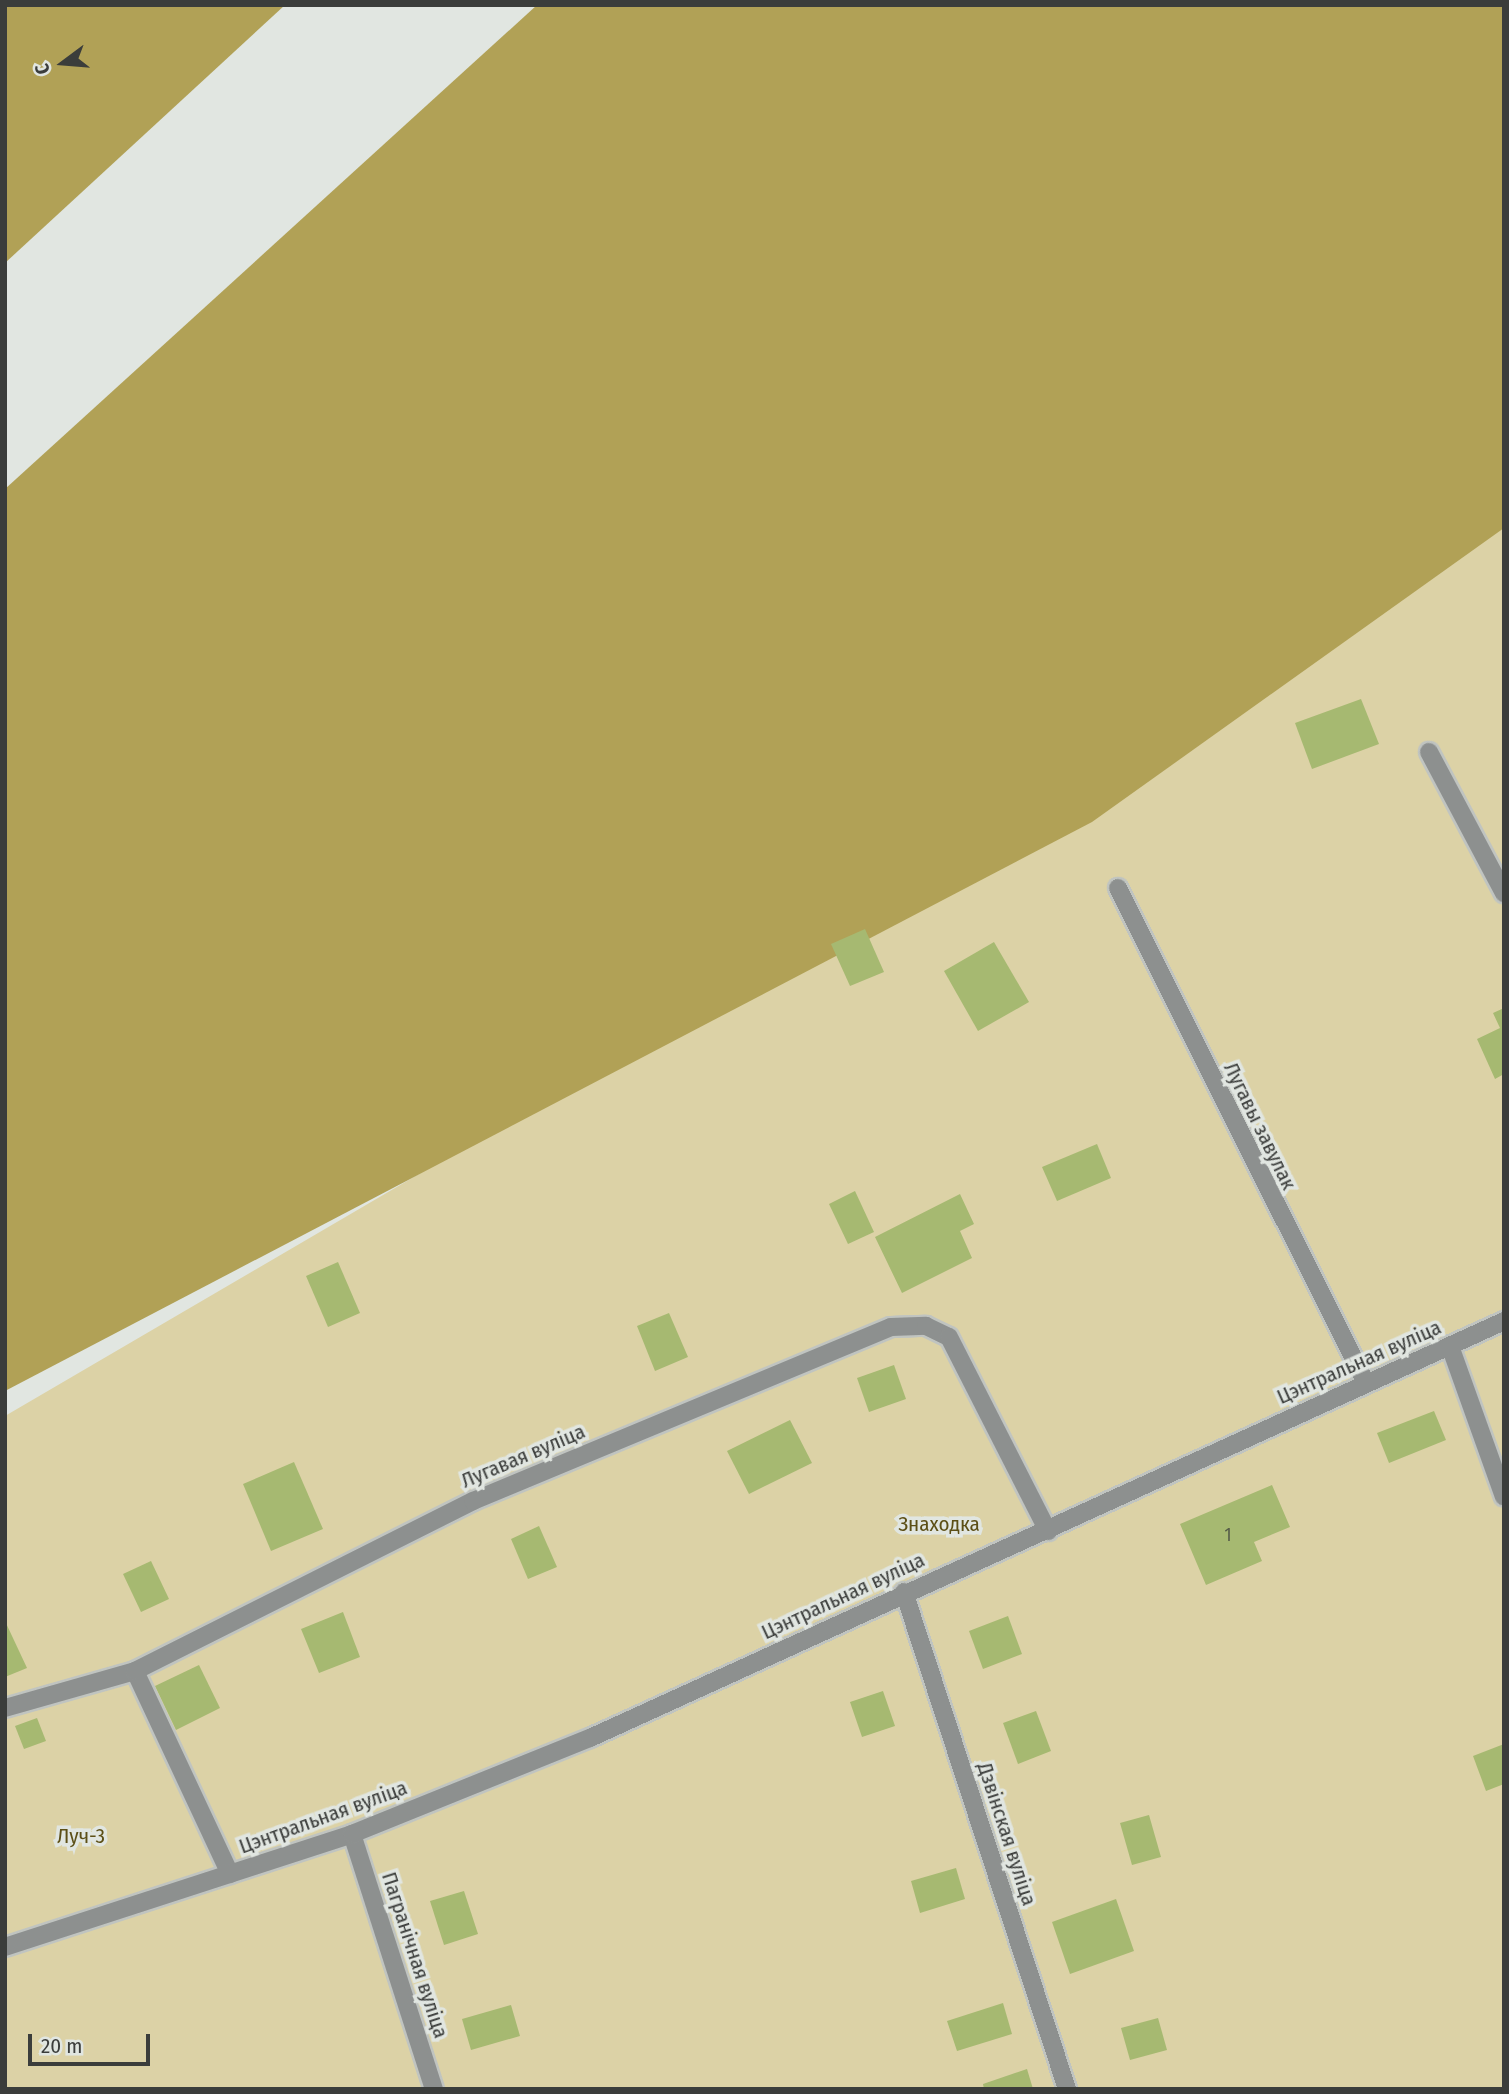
<!DOCTYPE html>
<meta charset="utf-8">
<style>
body{margin:0}
#map{position:relative;width:1509px;height:2094px;overflow:hidden;background:#e1e6e1;font-family:"Fira Sans Condensed",sans-serif}
div>[style]{position:absolute}
[style*='--x']{left:calc(var(--x)*1px);top:calc(var(--y)*1px);width:calc(var(--w)*1px);rotate:calc(var(--a)*1deg)}
.green>*{inset:0;background:#dcd2a6}
.forest>*{inset:0;background:#b1a156}
.building>*{inset:0;background:#a6b971}
.roads{filter:drop-shadow(2px 0 #c0c4c0) drop-shadow(-2px 0 #c0c4c0) drop-shadow(0 2px #c0c4c0) drop-shadow(0 -2px #c0c4c0)}
.minor>*{height:18px;margin:-9px;padding:0 9px;transform-origin:9px;border-radius:9px;background:#8d908f}
span{translate:-50% -50%;white-space:nowrap;text-align:center;line-height:1.15;-webkit-text-stroke:7px #e1e6e1;paint-order:stroke}
.number-label{font-size:18px;color:#565c48}
.number-label span{-webkit-text-stroke-width:0}
.street-label{font-size:21px;color:#3b3d3b}
.park-label{font-size:21px;color:#5c4f16}
.frame{position:absolute;inset:0;border:7px solid #3b3d3b;pointer-events:none}
.north{position:absolute;left:28px;top:28px;width:70px;height:70px;-webkit-text-stroke:5px #e1e6e1;paint-order:stroke;rotate:254deg;font-size:19px;font-weight:700;line-height:28px;text-align:center;color:#3b3d3b}
.north::after{content:'';display:block;margin:auto;width:24px;height:32px;background:#3b3d3b;clip-path:polygon(50% 0,100% 100%,50% 72%,0 100%)}
.scale{position:absolute;left:28px;top:2034px;width:122px;height:32px;box-sizing:border-box;border:4px solid #3b3d3b;border-top:0;padding-left:9px;font-size:21px;line-height:24px;white-space:nowrap;color:#3b3d3b;-webkit-text-stroke:5px #e1e6e1;paint-order:stroke}
</style>
<div id="map">
<div class="green">
<div style="clip-path:polygon(1504px 524px,1504px 2089px,5px 2089px,5px 1416px,869px 911px)"></div>
</div>
<div class="forest">
<div style="clip-path:polygon(5px 5px,285px 5px,5px 263px)"></div>
<div style="clip-path:polygon(537px 5px,1504px 5px,1504px 528px,1092px 822px,5px 1391px,5px 489px)"></div>
</div>
<div class="building">
<div style="clip-path:polygon(1361px 699px,1379px 744px,1312px 769px,1295px 723px)"></div>
<div style="clip-path:polygon(865px 929px,884px 972px,850px 986px,831px 944px)"></div>
<div style="clip-path:polygon(994px 942px,1029px 1002px,978px 1031px,944px 971px)"></div>
<div style="clip-path:polygon(1504px 1008px,1504px 1074px,1495px 1079px,1477px 1039px,1500px 1028px,1493px 1013px)"></div>
<div style="clip-path:polygon(1097px 1144px,1111px 1178px,1057px 1201px,1042px 1167px)"></div>
<div style="clip-path:polygon(855px 1191px,874px 1232px,848px 1244px,829px 1204px)"></div>
<div style="clip-path:polygon(960px 1194px,974px 1224px,960px 1231px,972px 1258px,902px 1293px,875px 1237px)"></div>
<div style="clip-path:polygon(338px 1262px,360px 1313px,328px 1327px,306px 1276px)"></div>
<div style="clip-path:polygon(669px 1313px,688px 1357px,655px 1371px,637px 1326px)"></div>
<div style="clip-path:polygon(894px 1365px,906px 1399px,869px 1412px,857px 1378px)"></div>
<div style="clip-path:polygon(1434px 1411px,1446px 1440px,1389px 1463px,1377px 1433px)"></div>
<div style="clip-path:polygon(790px 1420px,812px 1463px,749px 1494px,727px 1451px)"></div>
<div style="clip-path:polygon(294px 1462px,323px 1529px,271px 1551px,243px 1484px)"></div>
<div style="clip-path:polygon(1272px 1485px,1290px 1527px,1254px 1542px,1262px 1561px,1206px 1585px,1180px 1524px)"></div>
<div style="clip-path:polygon(539px 1526px,557px 1567px,528px 1579px,511px 1539px)"></div>
<div style="clip-path:polygon(151px 1561px,169px 1599px,141px 1612px,123px 1574px)"></div>
<div style="clip-path:polygon(343px 1612px,360px 1657px,319px 1673px,301px 1629px)"></div>
<div style="clip-path:polygon(1008px 1616px,1022px 1654px,983px 1669px,969px 1631px)"></div>
<div style="clip-path:polygon(5px 1621px,27px 1668px,5px 1677px)"></div>
<div style="clip-path:polygon(199px 1665px,220px 1708px,176px 1730px,155px 1686px)"></div>
<div style="clip-path:polygon(883px 1691px,895px 1726px,862px 1737px,850px 1702px)"></div>
<div style="clip-path:polygon(1036px 1711px,1051px 1751px,1018px 1764px,1003px 1723px)"></div>
<div style="clip-path:polygon(37px 1718px,46px 1741px,24px 1749px,15px 1726px)"></div>
<div style="clip-path:polygon(1504px 1744px,1504px 1784px,1486px 1791px,1473px 1756px)"></div>
<div style="clip-path:polygon(1149px 1815px,1161px 1857px,1132px 1865px,1120px 1823px)"></div>
<div style="clip-path:polygon(956px 1868px,965px 1899px,920px 1913px,911px 1881px)"></div>
<div style="clip-path:polygon(464px 1891px,478px 1934px,444px 1945px,430px 1901px)"></div>
<div style="clip-path:polygon(1116px 1899px,1134px 1951px,1070px 1974px,1052px 1922px)"></div>
<div style="clip-path:polygon(1003px 2003px,1012px 2034px,957px 2051px,947px 2021px)"></div>
<div style="clip-path:polygon(511px 2005px,520px 2036px,471px 2050px,462px 2019px)"></div>
<div style="clip-path:polygon(1158px 2018px,1167px 2050px,1130px 2060px,1121px 2028px)"></div>
<div style="clip-path:polygon(1027px 2069px,1033px 2089px,984px 2089px,983px 2084px)"></div>
</div>
<div class="roads">
<div class="minor">
<div style="--x:1429;--y:752;--w:160;--a:62"></div>
<div style="--x:1118;--y:888;--w:554;--a:63.39"></div>
<div style="--x:1450;--y:1346;--w:160;--a:70.3"></div>
<div style="--x:904;--y:1592;--w:523;--a:71.84"></div>
<div style="--x:5;--y:1708;--w:135;--a:-15.9"></div>
<div style="--x:352;--y:1834;--w:268;--a:72.2"></div>
<div style="--x:230;--y:1874;--w:224;--a:-115.1"></div>
<div style="--x:135;--y:1671;--w:378;--a:-26.7"></div>
<div style="--x:473;--y:1501;--w:453;--a:-22.6"></div>
<div style="--x:891;--y:1327;--w:35;--a:-2"></div>
<div style="--x:926;--y:1326;--w:25;--a:26"></div>
<div style="--x:949;--y:1337;--w:218;--a:63"></div>
<div style="--x:5;--y:1947;--w:365;--a:-18"></div>
<div style="--x:352;--y:1834;--w:257;--a:-22"></div>
<div style="--x:590;--y:1738;--w:1005;--a:-24.52"></div>
</div>
</div>
<div class="number-label">
<span style="left:1228px;top:1535px">1</span>
</div>
<div class="street-label">
<span style="left:1260px;top:1126px;rotate:64deg">Лугавы завулак</span>
<span style="left:1359px;top:1362px;rotate:-24deg">Цэнтральная вуліца</span>
<span style="left:523px;top:1456px;rotate:-23deg">Лугавая вуліца</span>
<span style="left:843px;top:1596px;rotate:-25deg">Цэнтральная вуліца</span>
<span style="left:323px;top:1817px;rotate:-20deg">Цэнтральная вуліца</span>
<span style="left:1007px;top:1834px;rotate:72deg">Дзвінская вуліца</span>
<span style="left:415px;top:1955px;rotate:72deg">Пагранічная вуліца</span>
</div>
<div class="park-label">
<span style="left:939px;top:1524px">Знаходка</span>
<span style="left:81px;top:1836px">Луч-3</span>
</div>
<div class="frame"></div>
<div class="north">С</div>
<div class="scale">20 m</div>
</div>
